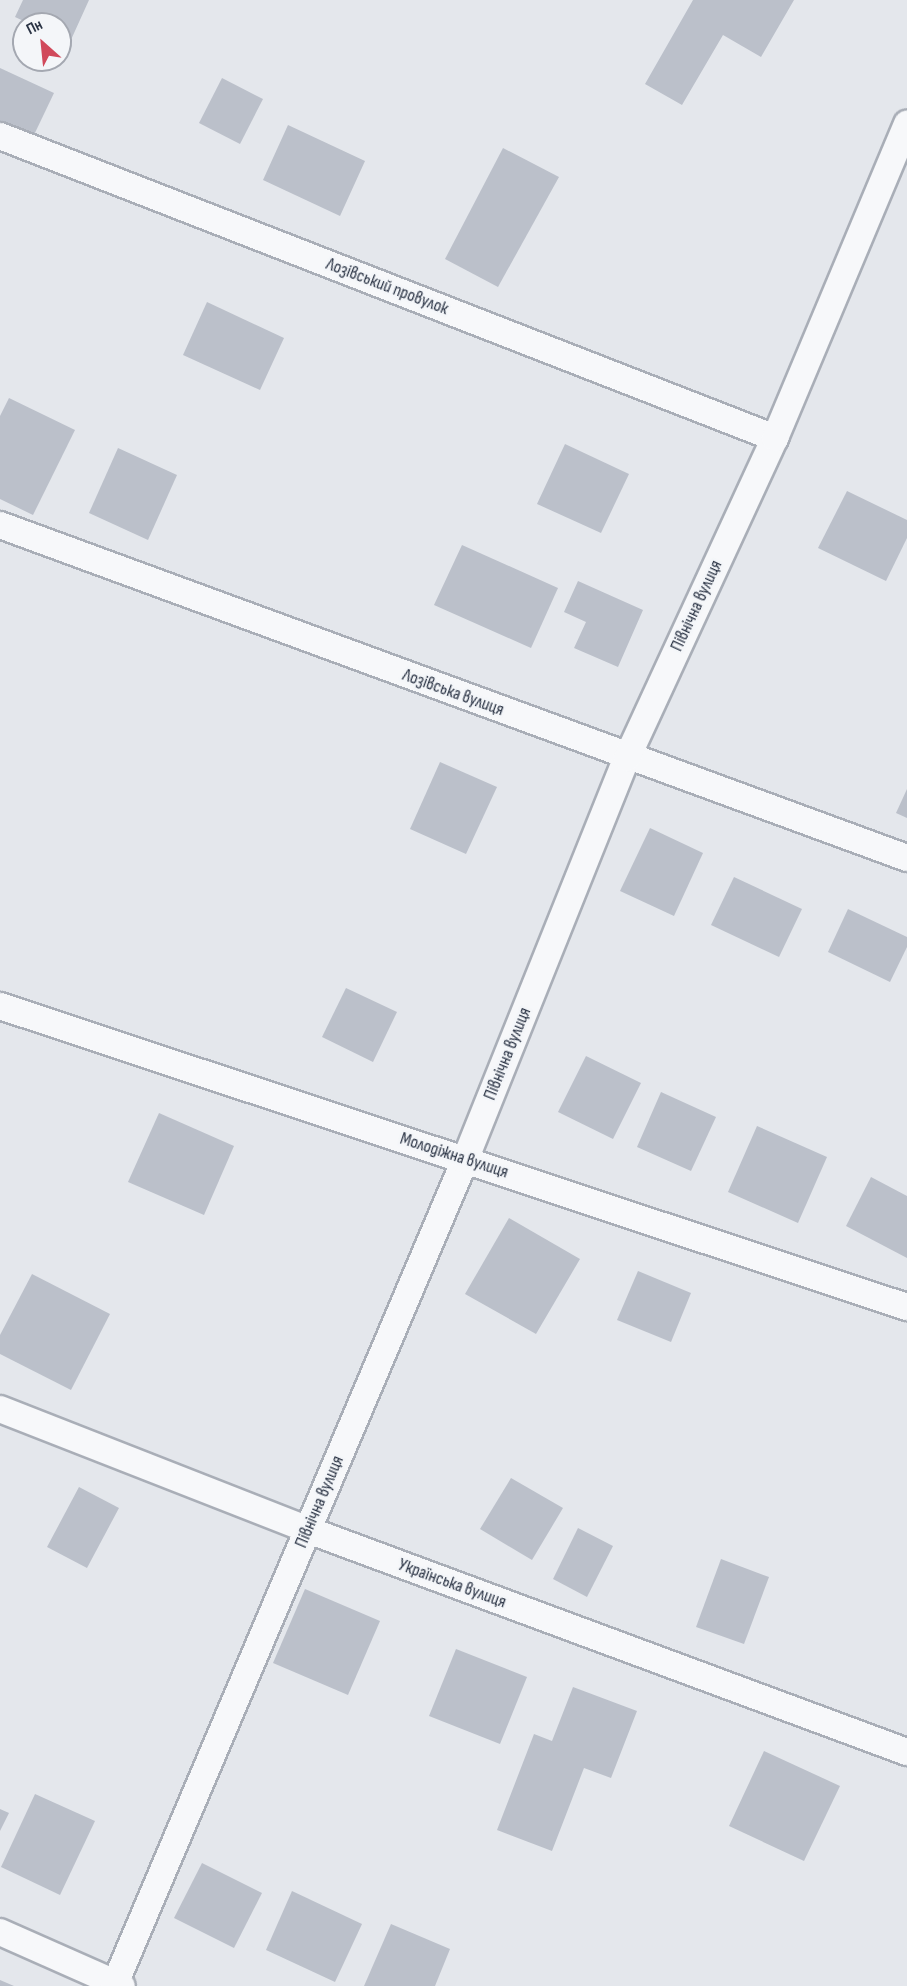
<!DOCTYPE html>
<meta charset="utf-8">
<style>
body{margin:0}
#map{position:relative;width:907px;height:1986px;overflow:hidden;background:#e4e7ec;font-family:"Sofia Sans Condensed",sans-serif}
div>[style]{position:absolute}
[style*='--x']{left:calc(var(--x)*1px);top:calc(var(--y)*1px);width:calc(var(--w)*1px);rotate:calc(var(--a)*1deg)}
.building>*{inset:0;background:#bbc0ca}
.roads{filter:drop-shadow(2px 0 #a9aeb7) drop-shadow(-2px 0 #a9aeb7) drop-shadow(0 2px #a9aeb7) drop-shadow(0 -2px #a9aeb7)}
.minor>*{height:26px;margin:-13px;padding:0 13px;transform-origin:13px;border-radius:13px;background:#f7f8fa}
span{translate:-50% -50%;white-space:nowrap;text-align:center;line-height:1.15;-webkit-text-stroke:5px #f4f6f9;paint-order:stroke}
.street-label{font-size:18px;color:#2b3445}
.north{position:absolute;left:12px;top:12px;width:60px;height:60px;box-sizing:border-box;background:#f4f6f9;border:2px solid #a4a8b1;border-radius:50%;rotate:333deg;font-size:16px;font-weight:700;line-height:24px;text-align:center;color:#2b3445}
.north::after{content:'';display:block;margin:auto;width:21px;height:27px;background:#d1495b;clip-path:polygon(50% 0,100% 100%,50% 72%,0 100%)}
</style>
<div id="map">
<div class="building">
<div style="clip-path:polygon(23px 0,89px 0,70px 42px,60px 37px,60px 24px,30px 24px,15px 17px)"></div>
<div style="clip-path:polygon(693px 0,794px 0,761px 57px,723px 35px,682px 105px,645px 84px)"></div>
<div style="clip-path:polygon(0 68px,54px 93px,33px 137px,0 122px)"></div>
<div style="clip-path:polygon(222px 78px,263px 99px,240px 144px,199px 123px)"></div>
<div style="clip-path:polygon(288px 125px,365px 161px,340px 216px,263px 180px)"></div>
<div style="clip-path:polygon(503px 148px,559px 177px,498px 287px,445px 259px)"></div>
<div style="clip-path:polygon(207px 302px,284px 338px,260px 390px,183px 355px)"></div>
<div style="clip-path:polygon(9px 398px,75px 430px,33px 515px,0 499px,0 416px)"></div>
<div style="clip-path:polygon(565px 444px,629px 474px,601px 533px,537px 504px)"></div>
<div style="clip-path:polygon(118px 448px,177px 475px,148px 540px,89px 513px)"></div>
<div style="clip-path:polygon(847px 491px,907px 520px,907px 538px,886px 581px,818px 548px)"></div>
<div style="clip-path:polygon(462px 545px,558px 588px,531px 648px,434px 605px)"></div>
<div style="clip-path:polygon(578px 581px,643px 610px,618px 667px,574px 648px,586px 622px,564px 612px)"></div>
<div style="clip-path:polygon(440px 762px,497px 787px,466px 854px,410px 829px)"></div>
<div style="clip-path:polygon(907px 789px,907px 818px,896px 813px)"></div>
<div style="clip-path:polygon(650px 828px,703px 853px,674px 916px,620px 891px)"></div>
<div style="clip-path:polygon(734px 877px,802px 909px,779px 957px,711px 925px)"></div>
<div style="clip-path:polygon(848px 909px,907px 937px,907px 947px,890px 982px,828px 952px)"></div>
<div style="clip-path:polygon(346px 988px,397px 1012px,373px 1062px,322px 1037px)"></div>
<div style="clip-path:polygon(586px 1056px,641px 1083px,613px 1139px,558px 1112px)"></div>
<div style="clip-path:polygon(661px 1092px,716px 1117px,691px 1171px,637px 1147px)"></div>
<div style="clip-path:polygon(159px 1113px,234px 1146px,204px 1215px,128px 1182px)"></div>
<div style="clip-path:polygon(757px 1126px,827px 1157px,798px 1223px,728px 1192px)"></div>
<div style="clip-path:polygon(871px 1177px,907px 1196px,907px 1258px,846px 1226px)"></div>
<div style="clip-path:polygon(509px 1218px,580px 1259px,536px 1334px,465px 1294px)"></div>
<div style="clip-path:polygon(638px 1271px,691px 1293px,671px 1342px,617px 1320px)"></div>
<div style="clip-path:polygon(32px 1274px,110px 1314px,71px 1390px,0 1354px,0 1335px)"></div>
<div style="clip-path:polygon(511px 1478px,563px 1508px,532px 1560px,480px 1529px)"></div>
<div style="clip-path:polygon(79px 1487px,119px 1508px,87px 1568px,47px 1547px)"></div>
<div style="clip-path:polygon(578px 1528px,613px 1546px,587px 1597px,553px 1579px)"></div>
<div style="clip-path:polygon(721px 1559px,769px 1577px,744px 1644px,696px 1627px)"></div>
<div style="clip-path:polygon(305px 1589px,380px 1621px,348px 1695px,273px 1663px)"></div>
<div style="clip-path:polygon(456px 1649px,527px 1677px,500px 1744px,429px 1716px)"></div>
<div style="clip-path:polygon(573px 1687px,637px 1711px,611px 1778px,584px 1768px,552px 1851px,497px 1830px,534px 1734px,552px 1741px)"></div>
<div style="clip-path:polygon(764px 1751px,840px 1786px,804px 1861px,729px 1826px)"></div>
<div style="clip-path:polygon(35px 1794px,95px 1821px,60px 1895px,1px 1867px)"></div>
<div style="clip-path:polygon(0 1809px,9px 1813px,0 1831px)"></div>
<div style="clip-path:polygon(202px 1863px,262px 1893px,234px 1948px,174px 1918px)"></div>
<div style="clip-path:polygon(292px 1891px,362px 1924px,335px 1982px,266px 1950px)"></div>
<div style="clip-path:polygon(391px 1924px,450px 1949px,435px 1986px,364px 1986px)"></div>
<div style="clip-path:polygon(0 1980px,14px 1986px,0 1986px)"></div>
</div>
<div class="roads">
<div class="minor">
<div style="--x:0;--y:136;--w:832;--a:21.29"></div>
<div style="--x:0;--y:525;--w:966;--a:20.16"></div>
<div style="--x:0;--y:1006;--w:956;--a:18.36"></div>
<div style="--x:0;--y:1409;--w:331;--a:21.4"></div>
<div style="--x:308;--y:1530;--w:639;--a:20.34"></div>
<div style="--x:0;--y:1932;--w:133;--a:23.9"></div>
<div style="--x:114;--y:1986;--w:897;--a:-66.98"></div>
<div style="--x:465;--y:1160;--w:433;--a:-68.1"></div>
<div style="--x:627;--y:758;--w:353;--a:-65.2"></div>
<div style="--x:775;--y:438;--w:341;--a:-67.2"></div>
</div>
</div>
<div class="street-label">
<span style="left:387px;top:287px;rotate:21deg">Лозівський провулок</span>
<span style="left:697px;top:606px;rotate:-65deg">Північна вулиця</span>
<span style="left:453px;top:693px;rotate:20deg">Лозівська вулиця</span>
<span style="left:508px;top:1054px;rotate:-68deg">Північна вулиця</span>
<span style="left:454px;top:1156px;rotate:18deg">Молодіжна вулиця</span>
<span style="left:320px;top:1502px;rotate:-67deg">Північна вулиця</span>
<span style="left:452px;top:1584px;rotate:20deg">Українська вулиця</span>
</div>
<div class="north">Пн</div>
</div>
